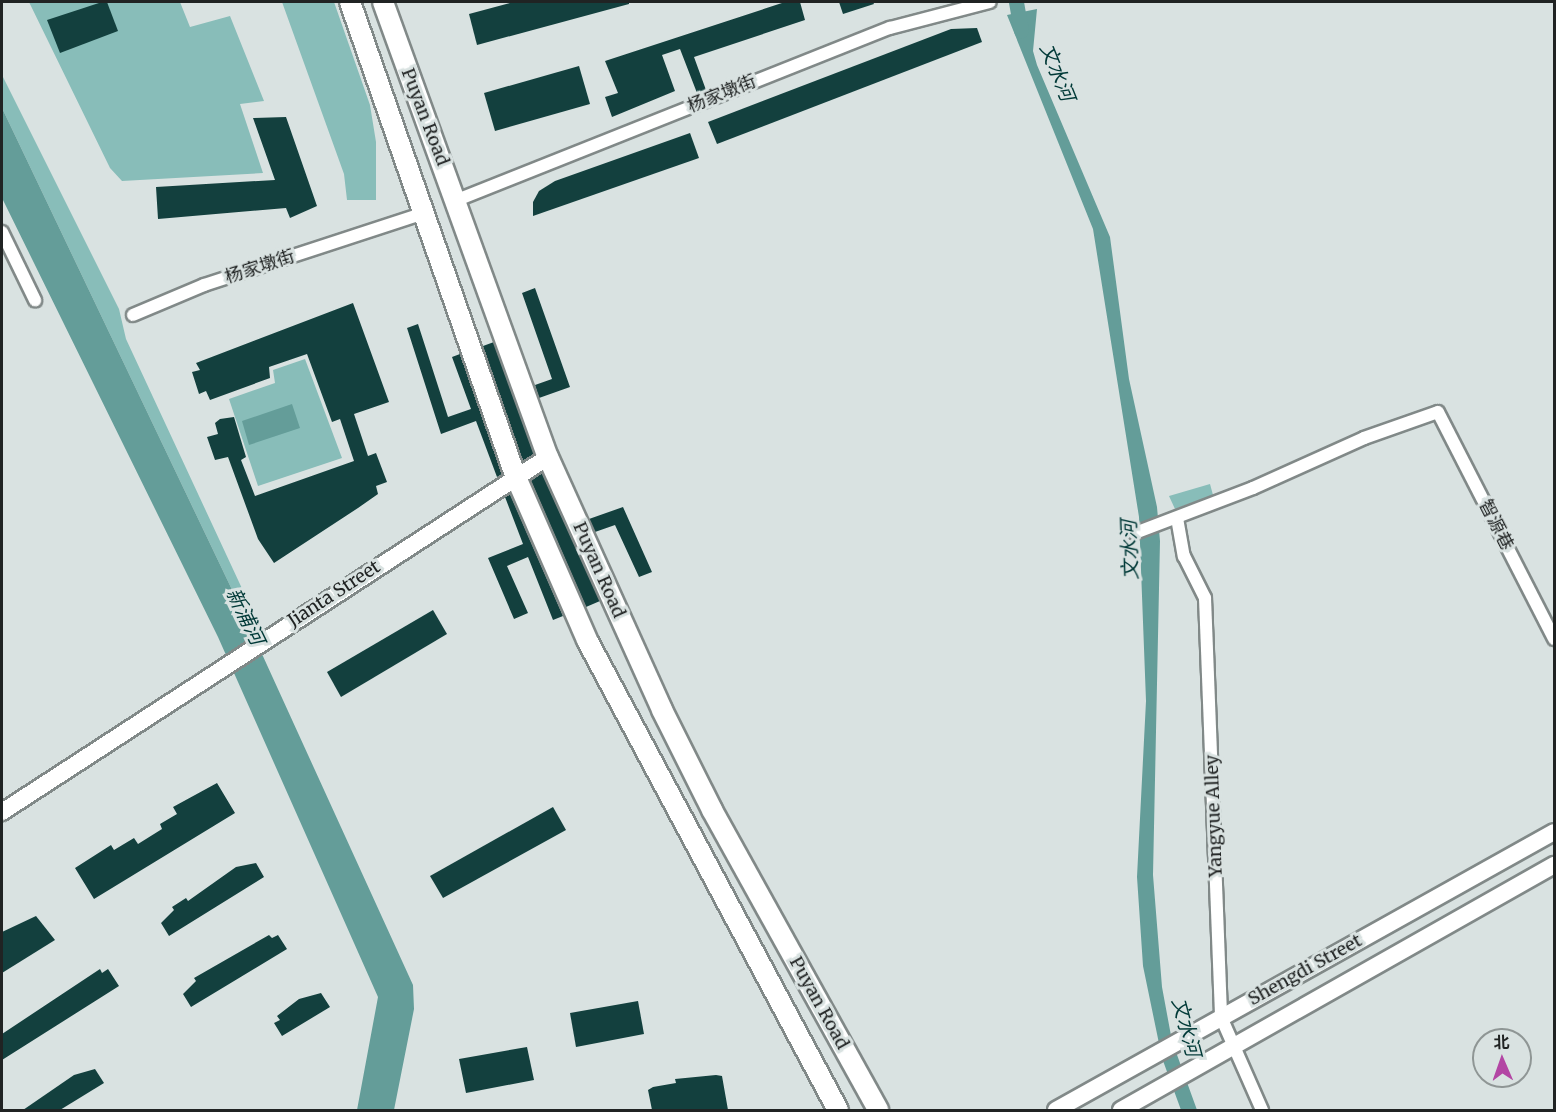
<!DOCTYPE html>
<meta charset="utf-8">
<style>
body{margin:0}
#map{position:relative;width:1556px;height:1112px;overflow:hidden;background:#d9e2e1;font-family:Merriweather,"Noto Sans SC",serif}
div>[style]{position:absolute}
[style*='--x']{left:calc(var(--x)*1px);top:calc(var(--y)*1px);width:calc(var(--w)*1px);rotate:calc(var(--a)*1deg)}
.green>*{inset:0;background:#88bdb9}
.water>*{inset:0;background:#649d99}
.canal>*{height:15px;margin:-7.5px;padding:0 7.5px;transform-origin:7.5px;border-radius:7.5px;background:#649d99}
.building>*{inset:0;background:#13403e}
.roads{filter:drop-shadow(2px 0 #818988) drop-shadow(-2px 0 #818988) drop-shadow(0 2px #818988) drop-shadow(0 -2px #818988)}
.minor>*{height:12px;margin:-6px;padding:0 6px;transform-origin:6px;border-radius:6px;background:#fff}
.tertiary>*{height:16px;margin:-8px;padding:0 8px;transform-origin:8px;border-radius:8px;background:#fff}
.primary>*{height:20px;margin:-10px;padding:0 10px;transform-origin:10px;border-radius:10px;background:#fff}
span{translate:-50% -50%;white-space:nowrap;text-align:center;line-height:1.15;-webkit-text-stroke:6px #d9e2e1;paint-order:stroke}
.street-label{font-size:18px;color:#202323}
.water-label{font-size:20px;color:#003937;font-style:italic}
.frame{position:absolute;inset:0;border:3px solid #202323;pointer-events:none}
.north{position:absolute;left:1472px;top:1028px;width:60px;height:60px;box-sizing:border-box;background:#d9e2e1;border:2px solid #8f9695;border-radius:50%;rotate:358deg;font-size:16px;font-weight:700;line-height:24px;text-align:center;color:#202323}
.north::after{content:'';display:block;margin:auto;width:21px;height:27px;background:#b346a4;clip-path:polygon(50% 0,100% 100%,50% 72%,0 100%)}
</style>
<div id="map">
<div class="green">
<div style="clip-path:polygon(29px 2px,180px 2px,190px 27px,230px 16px,264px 101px,240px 104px,263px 173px,122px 181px,110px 168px)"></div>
<div style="clip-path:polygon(282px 2px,334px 2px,370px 105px,376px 142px,376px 200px,347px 200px,344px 174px)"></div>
<div style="clip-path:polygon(2px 75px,119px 309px,126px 339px,252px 610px,246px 619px,2px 108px)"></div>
<div style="clip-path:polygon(305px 359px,342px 458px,258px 486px,229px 399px,275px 383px,273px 370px)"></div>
<div style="clip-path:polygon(1210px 484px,1213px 495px,1175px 509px,1169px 496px)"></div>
</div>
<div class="water">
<div style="clip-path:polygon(1037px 9px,1033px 51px,1037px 65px,1110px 237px,1129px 379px,1157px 507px,1160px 541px,1153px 875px,1162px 987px,1172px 1041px,1197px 1110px,1181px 1110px,1162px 1058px,1143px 966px,1137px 877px,1146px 701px,1139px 517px,1093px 229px,1007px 15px)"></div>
<div style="clip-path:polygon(2px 108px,246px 619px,413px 985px,414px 1009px,394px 1110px,357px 1110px,378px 997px,218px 637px,2px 198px)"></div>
<div style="clip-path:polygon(292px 404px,300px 428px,249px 445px,242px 421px)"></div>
</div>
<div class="canal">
<div style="--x:1016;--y:2;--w:29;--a:80"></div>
</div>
<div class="building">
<div style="clip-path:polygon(102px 2px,107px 2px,118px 31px,60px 53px,47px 20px)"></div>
<div style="clip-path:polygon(514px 2px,629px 2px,629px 4px,477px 45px,469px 14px)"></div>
<div style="clip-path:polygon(785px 2px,800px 2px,805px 20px,694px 57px,706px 90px,697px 93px,680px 49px,662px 55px,675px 91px,612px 117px,605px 97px,618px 93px,605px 61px)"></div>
<div style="clip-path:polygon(839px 2px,873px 2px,874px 4px,843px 14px)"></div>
<div style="clip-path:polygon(977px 28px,982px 42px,717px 144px,708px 122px,951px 29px)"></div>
<div style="clip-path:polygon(579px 66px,590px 104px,495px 131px,484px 93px)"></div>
<div style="clip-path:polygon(286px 117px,317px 206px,290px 218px,286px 208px,158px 219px,156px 187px,275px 180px,253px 118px)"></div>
<div style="clip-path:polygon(690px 133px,699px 158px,533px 216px,533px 202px,539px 191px,555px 181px)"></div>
<div style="clip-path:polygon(535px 288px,570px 387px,539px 398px,535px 385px,552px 379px,522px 293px)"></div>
<div style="clip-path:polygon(353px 303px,389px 402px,354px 414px,368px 456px,376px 453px,387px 482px,376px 486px,378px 494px,358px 508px,274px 563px,258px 539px,228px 457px,215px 460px,207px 437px,218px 434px,215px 423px,220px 419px,234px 417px,246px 457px,241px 460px,255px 496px,354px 461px,340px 419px,332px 422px,307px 354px,269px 367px,270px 378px,210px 400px,206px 391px,199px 394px,192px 372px,200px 370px,196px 363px)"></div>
<div style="clip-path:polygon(418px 324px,448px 417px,471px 409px,452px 357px,460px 354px,502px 474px,497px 477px,476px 421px,441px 434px,407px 328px)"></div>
<div style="clip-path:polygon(494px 342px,534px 454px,523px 461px,483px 346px)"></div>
<div style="clip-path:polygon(542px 473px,600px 601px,586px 607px,531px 481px)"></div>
<div style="clip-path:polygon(510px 494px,563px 616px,553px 620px,528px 557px,507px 566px,528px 613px,514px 619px,488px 558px,523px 544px,505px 497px)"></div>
<div style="clip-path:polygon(623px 507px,652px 572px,639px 577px,615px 525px,595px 532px,589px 519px)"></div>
<div style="clip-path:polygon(433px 610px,447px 634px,341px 697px,327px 672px)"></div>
<div style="clip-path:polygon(217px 783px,235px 813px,94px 899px,75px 868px,111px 845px,114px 850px,134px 838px,138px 844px,162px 829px,160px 824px,177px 814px,173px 807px)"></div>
<div style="clip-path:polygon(553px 807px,566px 830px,443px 898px,430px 876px)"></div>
<div style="clip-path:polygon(256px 863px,264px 877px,169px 936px,161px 923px,174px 910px,172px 907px,186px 898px,188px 901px,236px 867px)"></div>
<div style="clip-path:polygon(36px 916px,55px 940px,2px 973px,2px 932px)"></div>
<div style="clip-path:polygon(269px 935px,272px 938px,278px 935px,287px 949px,191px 1007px,183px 994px,196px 981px,194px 978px)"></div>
<div style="clip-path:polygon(100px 969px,102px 973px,108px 969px,119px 986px,2px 1060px,2px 1034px)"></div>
<div style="clip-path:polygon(321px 993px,330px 1007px,282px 1036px,274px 1023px,280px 1020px,277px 1016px,299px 999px)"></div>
<div style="clip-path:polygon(638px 1001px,644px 1034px,576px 1047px,570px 1013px)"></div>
<div style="clip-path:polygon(527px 1047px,534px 1080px,466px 1093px,459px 1059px)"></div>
<div style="clip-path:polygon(95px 1069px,104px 1083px,60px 1110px,23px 1110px,74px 1075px)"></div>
<div style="clip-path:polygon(716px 1075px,722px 1076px,728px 1110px,652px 1110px,648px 1090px,653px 1087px,676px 1083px,675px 1079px)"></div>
</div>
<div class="roads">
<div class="minor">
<div style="--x:457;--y:200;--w:466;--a:-21.7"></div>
<div style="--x:890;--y:28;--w:103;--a:-14.6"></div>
<div style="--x:2;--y:232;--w:76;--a:64.1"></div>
<div style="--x:133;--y:315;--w:77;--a:-22.9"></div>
<div style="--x:204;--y:285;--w:231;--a:-18.1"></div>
<div style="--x:1177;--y:518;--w:39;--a:80"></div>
<div style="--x:1184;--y:556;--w:47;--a:63.4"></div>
<div style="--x:1205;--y:598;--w:419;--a:87.8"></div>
<div style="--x:1221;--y:1017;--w:102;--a:66.2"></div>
<div style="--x:1135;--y:533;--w:126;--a:-20.9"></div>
<div style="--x:1253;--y:488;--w:122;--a:-24.2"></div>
<div style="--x:1364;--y:438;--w:78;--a:-19.4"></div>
<div style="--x:1438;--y:412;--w:255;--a:62.9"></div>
</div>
<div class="tertiary">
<div style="--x:2;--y:812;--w:651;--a:-33.03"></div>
<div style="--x:1056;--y:1110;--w:570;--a:-29.17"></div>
<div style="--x:1121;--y:1110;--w:498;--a:-29.5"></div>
</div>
<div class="primary">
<div style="--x:350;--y:2;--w:501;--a:70.77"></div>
<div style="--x:515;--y:475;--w:180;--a:66.4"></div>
<div style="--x:587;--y:640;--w:533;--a:61.9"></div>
<div style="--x:383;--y:2;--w:484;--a:70.1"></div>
<div style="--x:548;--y:457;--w:277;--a:65.7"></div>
<div style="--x:662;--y:710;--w:112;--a:63.4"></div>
<div style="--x:712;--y:810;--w:343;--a:61"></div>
</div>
</div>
<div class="street-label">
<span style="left:722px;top:94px;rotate:-22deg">杨家墩街</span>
<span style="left:425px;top:117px;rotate:69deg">Puyan Road</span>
<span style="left:260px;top:267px;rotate:-18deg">杨家墩街</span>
<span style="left:1496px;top:525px;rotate:63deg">智源巷</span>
<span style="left:599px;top:570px;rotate:66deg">Puyan Road</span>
<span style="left:334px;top:594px;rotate:-33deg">Jianta Street</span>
<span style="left:1214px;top:816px;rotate:-92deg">Yangyue Alley</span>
<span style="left:1305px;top:970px;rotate:-29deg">Shengdi Street</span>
<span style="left:819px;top:1003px;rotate:61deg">Puyan Road</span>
</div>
<div class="water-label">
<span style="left:1058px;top:72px;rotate:68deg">文水河</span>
<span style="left:1129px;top:550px;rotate:-92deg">文水河</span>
<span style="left:246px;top:616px;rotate:64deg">新浦河</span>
<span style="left:1187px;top:1027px;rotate:75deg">文水河</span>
</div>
<div class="frame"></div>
<div class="north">北</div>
</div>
